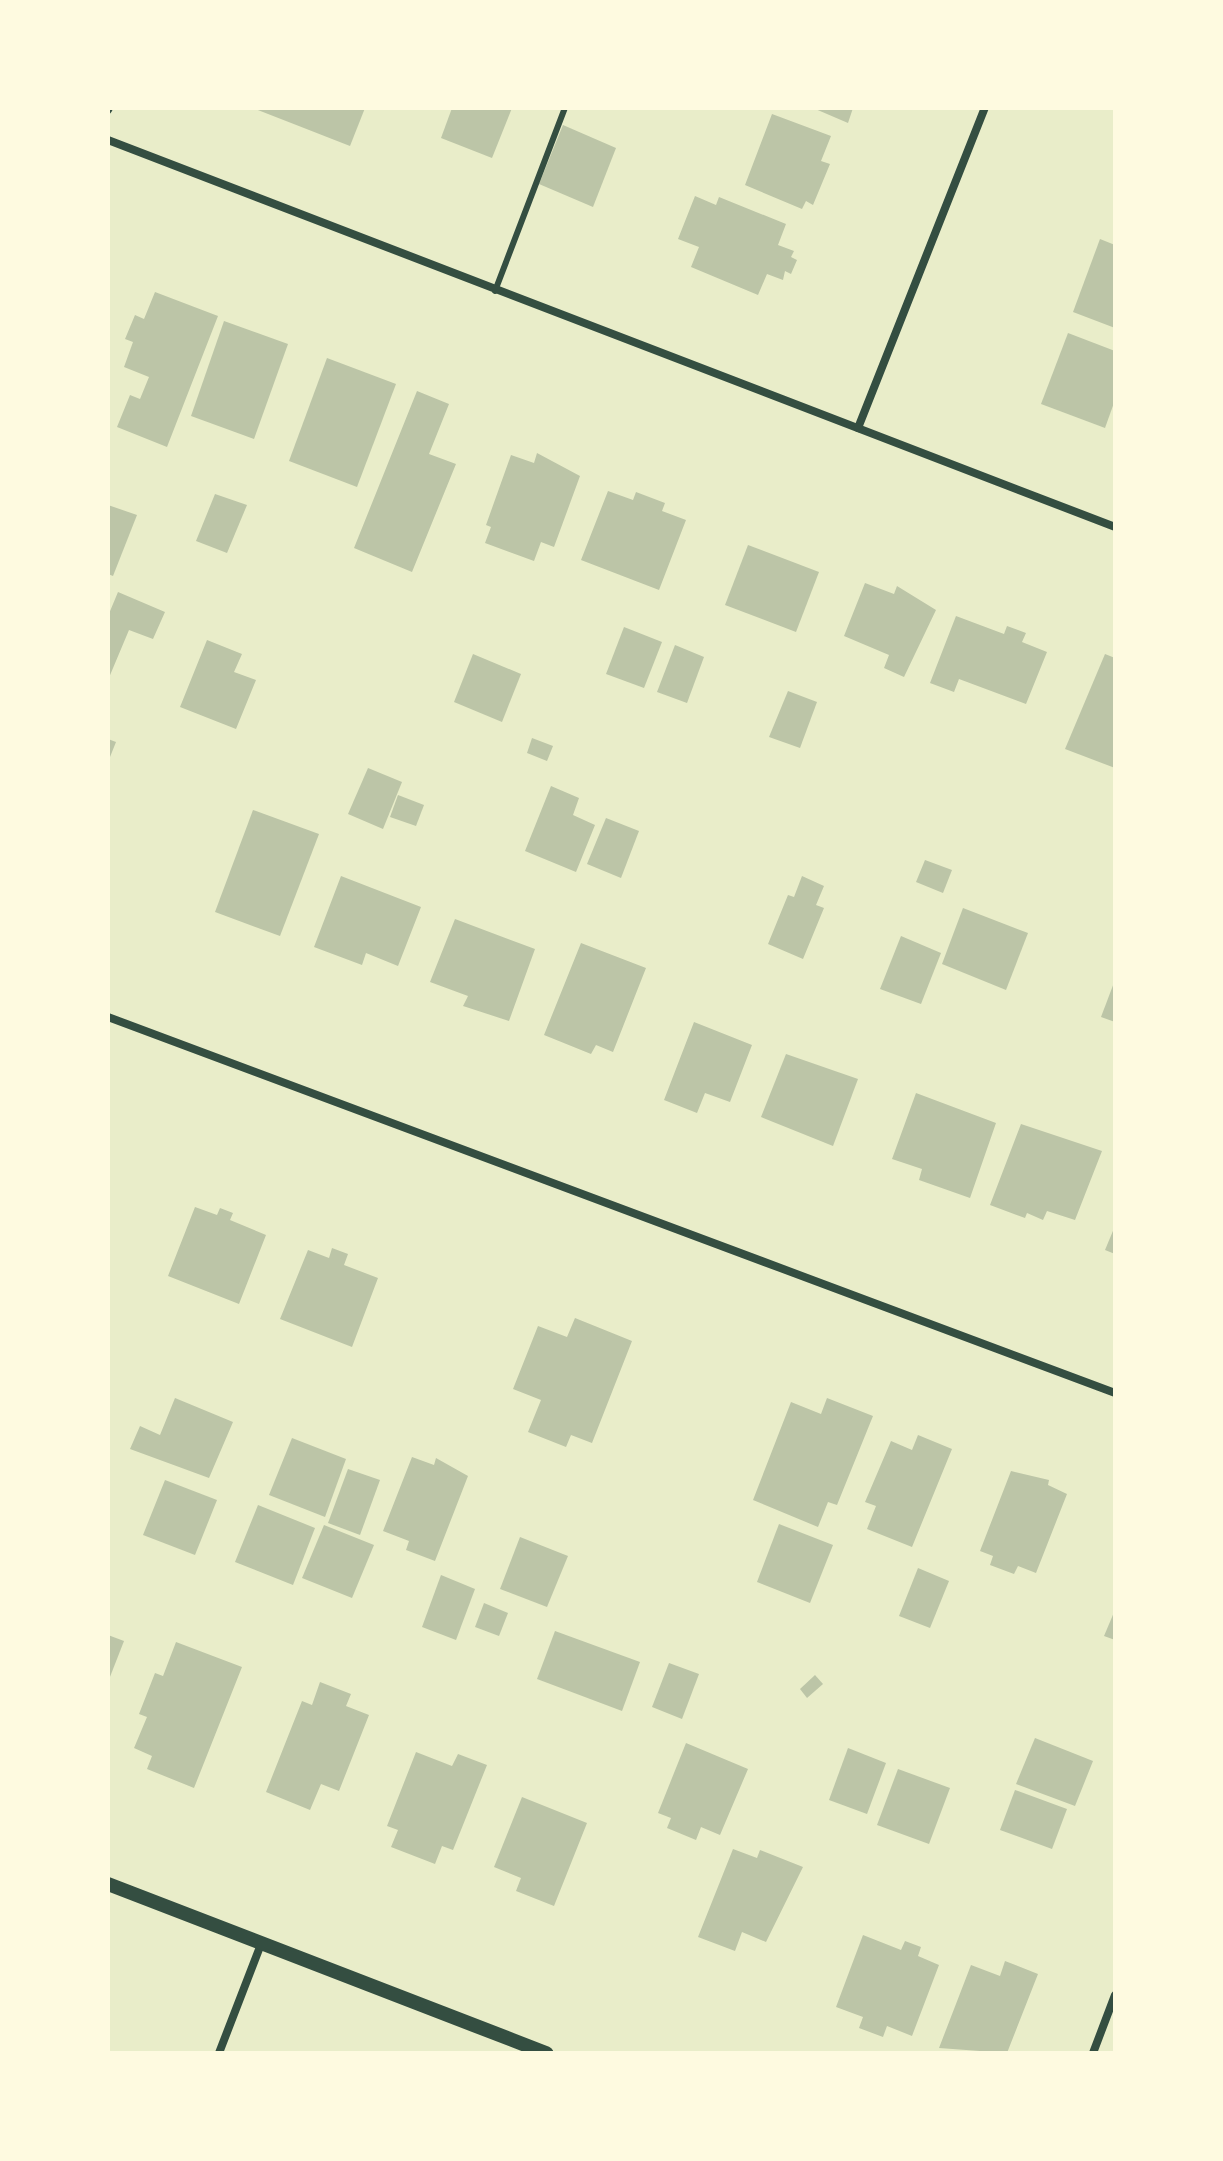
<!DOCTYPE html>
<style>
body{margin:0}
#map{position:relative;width:1223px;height:2161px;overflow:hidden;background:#e9edc9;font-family:Inter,sans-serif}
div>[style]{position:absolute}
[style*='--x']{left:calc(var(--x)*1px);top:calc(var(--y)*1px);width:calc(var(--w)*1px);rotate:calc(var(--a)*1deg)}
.building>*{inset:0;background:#bcc5a7}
.service>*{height:6px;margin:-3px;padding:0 3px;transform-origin:3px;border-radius:3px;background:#344e41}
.minor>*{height:8px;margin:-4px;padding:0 4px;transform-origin:4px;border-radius:4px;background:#344e41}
.tertiary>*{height:14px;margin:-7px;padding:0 7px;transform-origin:7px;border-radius:7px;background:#344e41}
span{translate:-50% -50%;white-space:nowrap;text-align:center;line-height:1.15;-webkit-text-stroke:6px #fefae0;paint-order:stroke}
.frame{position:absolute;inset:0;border:110px solid #fefae0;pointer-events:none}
</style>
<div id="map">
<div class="building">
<div style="clip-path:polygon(253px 108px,365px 108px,350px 146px)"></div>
<div style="clip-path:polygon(452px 108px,512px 108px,492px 158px,441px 138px)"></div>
<div style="clip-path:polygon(813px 108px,853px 108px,848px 123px)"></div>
<div style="clip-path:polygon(772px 114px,831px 136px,821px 161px,830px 164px,813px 205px,806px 201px,802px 209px,745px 185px)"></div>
<div style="clip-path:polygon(563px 125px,616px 148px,593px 207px,539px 184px)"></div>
<div style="clip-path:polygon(695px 196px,716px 205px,719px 197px,786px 224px,778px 245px,794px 251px,791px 257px,797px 260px,791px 274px,785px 271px,783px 280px,767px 274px,758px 295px,691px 267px,699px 247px,678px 239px)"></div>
<div style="clip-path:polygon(1100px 239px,1115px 245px,1115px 328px,1073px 312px)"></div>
<div style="clip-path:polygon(155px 292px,218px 316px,167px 447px,117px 427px,130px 395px,140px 399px,149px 377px,124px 367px,133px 342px,125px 339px,135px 315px,144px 319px)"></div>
<div style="clip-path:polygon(224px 321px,288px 344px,254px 439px,191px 416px)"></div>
<div style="clip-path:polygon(1068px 333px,1115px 351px,1115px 400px,1105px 428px,1041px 404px)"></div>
<div style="clip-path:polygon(327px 358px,396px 384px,357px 487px,289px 461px)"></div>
<div style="clip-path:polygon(417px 391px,449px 404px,429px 454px,456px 464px,412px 572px,354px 548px)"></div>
<div style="clip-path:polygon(537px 453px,580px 476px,554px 547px,541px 542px,534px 561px,485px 543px,491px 527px,486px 525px,511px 455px,534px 463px)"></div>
<div style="clip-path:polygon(608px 491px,633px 500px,636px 492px,665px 503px,662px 511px,686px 520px,659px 590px,581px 560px)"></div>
<div style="clip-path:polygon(215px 494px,247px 505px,227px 553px,196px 541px)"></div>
<div style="clip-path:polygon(108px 505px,137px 515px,113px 576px,108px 574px)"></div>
<div style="clip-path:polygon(748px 545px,819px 572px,796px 632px,725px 605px)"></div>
<div style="clip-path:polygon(865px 583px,894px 594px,897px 586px,936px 610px,904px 677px,884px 668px,889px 655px,844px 636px)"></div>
<div style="clip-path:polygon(118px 592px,165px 612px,153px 639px,129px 630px,108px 680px,108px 616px)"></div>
<div style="clip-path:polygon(956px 616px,1004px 634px,1007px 626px,1026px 633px,1022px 642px,1047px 652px,1026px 704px,959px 679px,954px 692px,930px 683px)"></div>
<div style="clip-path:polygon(624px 627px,662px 642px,644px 688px,606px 674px)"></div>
<div style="clip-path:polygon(207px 640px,242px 654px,234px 672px,256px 680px,236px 729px,180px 707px)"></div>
<div style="clip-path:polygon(675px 645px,704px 657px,687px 703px,657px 692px)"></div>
<div style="clip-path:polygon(473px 654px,521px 674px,502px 722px,454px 702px)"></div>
<div style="clip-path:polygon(1105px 654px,1115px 658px,1115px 768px,1065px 749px)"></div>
<div style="clip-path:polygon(788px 691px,817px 702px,800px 748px,769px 737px)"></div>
<div style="clip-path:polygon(532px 738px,553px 746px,547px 761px,527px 753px)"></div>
<div style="clip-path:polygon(108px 739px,116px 742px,108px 762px)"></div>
<div style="clip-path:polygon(368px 768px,402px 782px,383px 829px,348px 814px)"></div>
<div style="clip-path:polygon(551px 786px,579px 798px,573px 815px,595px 825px,576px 872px,525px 851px)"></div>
<div style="clip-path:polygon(398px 795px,424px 805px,416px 826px,390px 817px)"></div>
<div style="clip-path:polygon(253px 810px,319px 834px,280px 936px,215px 912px)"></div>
<div style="clip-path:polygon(606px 818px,639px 831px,621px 878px,587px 864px)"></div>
<div style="clip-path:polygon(925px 860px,952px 870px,943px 893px,916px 882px)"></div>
<div style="clip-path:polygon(341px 876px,421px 907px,398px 966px,366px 953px,362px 965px,314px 947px)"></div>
<div style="clip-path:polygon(802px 876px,824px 886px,816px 905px,824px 908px,803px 959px,768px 944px,788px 895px,794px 897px)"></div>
<div style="clip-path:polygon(963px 908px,1028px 933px,1006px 990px,942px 964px)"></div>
<div style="clip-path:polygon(455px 919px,535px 949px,509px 1021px,463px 1006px,468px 996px,430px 982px)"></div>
<div style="clip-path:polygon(901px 936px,941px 953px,921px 1004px,880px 989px)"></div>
<div style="clip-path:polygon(581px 943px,646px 968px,613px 1052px,596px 1045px,591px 1054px,544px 1035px)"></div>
<div style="clip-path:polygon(1115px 980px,1115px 1022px,1101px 1017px)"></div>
<div style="clip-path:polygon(694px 1022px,752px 1045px,730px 1102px,705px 1093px,697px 1113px,664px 1100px)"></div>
<div style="clip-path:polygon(786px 1054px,858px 1079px,833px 1146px,761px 1117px)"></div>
<div style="clip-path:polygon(916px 1093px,996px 1123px,970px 1198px,919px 1180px,922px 1169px,892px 1159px)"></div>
<div style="clip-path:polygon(1021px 1124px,1102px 1151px,1075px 1220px,1047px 1211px,1043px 1220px,1027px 1213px,1025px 1218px,990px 1205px)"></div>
<div style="clip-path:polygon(195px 1207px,217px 1215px,220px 1208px,233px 1213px,230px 1220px,266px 1235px,239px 1304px,168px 1276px)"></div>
<div style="clip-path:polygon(1115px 1226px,1115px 1254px,1105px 1250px)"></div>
<div style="clip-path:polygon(332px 1248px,348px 1254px,344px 1265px,378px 1278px,352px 1347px,280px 1319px,308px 1250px,329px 1258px)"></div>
<div style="clip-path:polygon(575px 1318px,632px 1341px,592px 1443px,571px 1435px,566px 1447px,528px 1432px,541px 1400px,513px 1389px,538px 1326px,567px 1337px)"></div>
<div style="clip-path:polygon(175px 1398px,233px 1422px,209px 1478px,130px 1449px,140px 1426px,160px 1435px)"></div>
<div style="clip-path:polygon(827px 1398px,873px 1416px,837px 1505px,828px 1502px,818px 1527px,753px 1500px,791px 1402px,821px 1414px)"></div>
<div style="clip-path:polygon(918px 1435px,952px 1449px,912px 1547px,867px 1529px,876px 1506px,865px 1502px,891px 1441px,912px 1450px)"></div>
<div style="clip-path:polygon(292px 1438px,346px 1459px,325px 1517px,269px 1495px)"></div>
<div style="clip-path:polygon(412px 1457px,434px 1465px,436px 1458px,468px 1476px,435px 1561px,406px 1550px,409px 1541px,383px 1531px)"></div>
<div style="clip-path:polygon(348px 1469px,380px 1480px,360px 1535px,328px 1523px)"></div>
<div style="clip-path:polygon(1011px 1471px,1049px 1480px,1048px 1485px,1067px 1494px,1036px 1573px,1018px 1566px,1014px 1574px,990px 1565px,993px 1556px,980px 1551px)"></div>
<div style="clip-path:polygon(165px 1480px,217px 1500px,195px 1555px,143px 1535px)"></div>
<div style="clip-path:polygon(258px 1505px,315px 1528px,293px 1585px,235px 1562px)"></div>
<div style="clip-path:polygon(779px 1524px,833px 1545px,810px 1603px,757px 1582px)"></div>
<div style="clip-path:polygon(324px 1525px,374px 1545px,352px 1598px,302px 1578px)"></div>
<div style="clip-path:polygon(520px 1537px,568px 1556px,547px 1607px,500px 1589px)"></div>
<div style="clip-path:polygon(918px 1568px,949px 1581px,930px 1628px,899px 1616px)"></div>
<div style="clip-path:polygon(441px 1575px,475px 1589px,456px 1640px,422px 1627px)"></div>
<div style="clip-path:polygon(484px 1603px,508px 1613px,499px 1636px,475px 1627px)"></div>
<div style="clip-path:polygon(1115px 1610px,1115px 1640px,1104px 1636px)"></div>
<div style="clip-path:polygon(555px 1631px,640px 1662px,622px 1711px,537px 1679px)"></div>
<div style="clip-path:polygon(108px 1635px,124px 1641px,108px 1682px)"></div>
<div style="clip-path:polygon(176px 1642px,242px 1667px,194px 1788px,147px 1769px,152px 1756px,134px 1748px,147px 1717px,139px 1714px,155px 1673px,163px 1676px)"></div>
<div style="clip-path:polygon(669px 1663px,699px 1674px,682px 1719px,652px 1707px)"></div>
<div style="clip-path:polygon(815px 1675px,823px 1684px,807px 1698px,800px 1689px)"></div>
<div style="clip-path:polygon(320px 1682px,351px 1694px,346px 1706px,369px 1715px,339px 1791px,321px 1784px,310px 1810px,266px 1792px,302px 1701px,312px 1705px)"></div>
<div style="clip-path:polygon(1035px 1738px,1093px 1761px,1075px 1806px,1016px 1784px)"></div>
<div style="clip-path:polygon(686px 1743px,748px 1769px,720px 1835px,701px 1827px,696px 1840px,667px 1828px,671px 1818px,658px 1813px)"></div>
<div style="clip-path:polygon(848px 1748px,886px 1763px,867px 1814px,829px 1800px)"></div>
<div style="clip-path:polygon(416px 1752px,452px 1766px,458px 1754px,487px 1765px,453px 1850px,442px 1846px,435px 1864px,391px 1847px,398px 1830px,387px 1826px)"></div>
<div style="clip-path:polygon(898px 1769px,950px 1788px,929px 1844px,877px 1825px)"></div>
<div style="clip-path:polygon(1015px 1790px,1067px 1809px,1052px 1849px,1000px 1830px)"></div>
<div style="clip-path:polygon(522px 1797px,587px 1823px,554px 1906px,516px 1891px,521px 1878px,494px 1867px)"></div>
<div style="clip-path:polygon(733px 1849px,757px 1858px,760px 1850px,803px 1867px,766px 1942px,742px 1932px,735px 1951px,698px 1937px)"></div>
<div style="clip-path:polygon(863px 1935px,901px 1950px,905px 1941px,921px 1947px,918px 1956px,939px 1965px,912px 2036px,887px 2026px,883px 2037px,859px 2028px,863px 2017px,836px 2007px)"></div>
<div style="clip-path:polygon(1005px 1961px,1038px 1974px,1007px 2053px,939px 2048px,971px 1965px,1000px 1976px)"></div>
</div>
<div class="service">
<div style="--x:495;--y:291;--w:196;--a:-69.1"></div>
</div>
<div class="minor">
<div style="--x:108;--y:110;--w:2;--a:-63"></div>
<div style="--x:108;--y:140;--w:1079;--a:21.02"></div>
<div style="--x:858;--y:428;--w:344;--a:-68.4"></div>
<div style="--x:108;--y:1017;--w:1075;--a:20.47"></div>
<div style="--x:219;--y:2053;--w:117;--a:-68.9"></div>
<div style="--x:1093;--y:2053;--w:62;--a:-69.2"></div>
</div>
<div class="tertiary">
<div style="--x:108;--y:1884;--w:470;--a:21.1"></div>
</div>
<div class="frame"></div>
</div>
